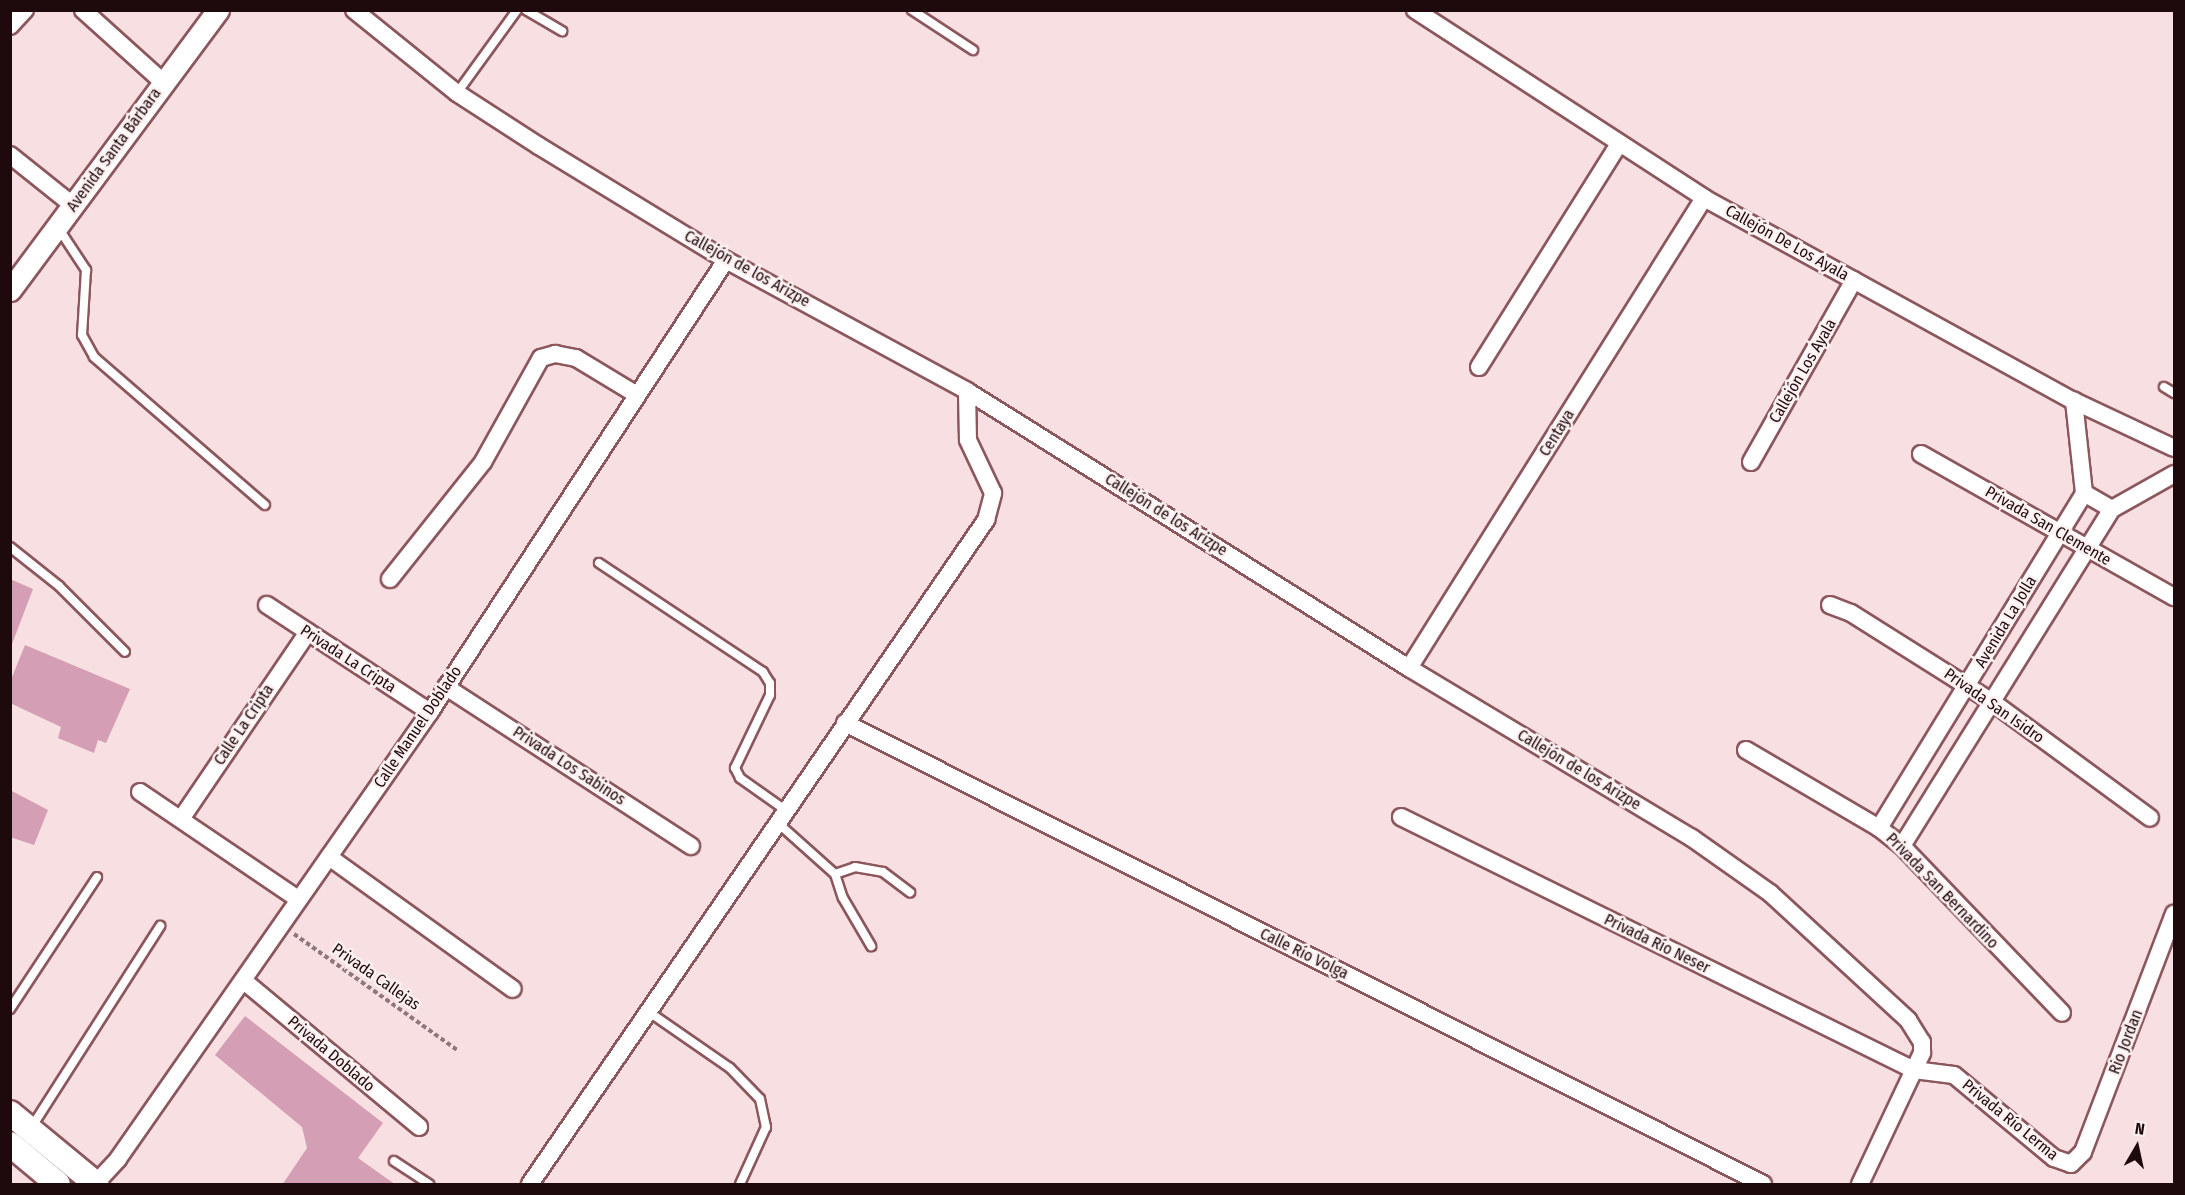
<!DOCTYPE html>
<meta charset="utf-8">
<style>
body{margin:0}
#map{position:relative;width:2185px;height:1195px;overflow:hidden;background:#f8dfe1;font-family:"Fira Sans Condensed",sans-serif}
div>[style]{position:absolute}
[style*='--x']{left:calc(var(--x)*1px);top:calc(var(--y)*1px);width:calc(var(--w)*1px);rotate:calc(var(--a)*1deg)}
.building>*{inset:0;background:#d49fb5}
.path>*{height:4px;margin-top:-2px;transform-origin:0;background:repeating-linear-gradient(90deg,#8f787b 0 4.5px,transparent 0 7.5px)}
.roads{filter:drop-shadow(2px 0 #8b575d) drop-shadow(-2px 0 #8b575d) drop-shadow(0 2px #8b575d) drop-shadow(0 -2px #8b575d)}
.service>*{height:8px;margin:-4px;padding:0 4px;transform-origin:4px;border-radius:4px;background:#fff}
.minor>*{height:16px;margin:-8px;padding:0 8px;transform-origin:8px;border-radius:8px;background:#fff}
.tertiary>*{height:21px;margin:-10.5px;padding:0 10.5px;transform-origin:10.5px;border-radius:10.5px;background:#fff}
.secondary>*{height:24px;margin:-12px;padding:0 12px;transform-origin:12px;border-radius:12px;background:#fff}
span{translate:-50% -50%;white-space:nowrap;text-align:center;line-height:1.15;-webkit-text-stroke:5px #fdf0f1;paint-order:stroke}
.street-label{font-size:16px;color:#1e0a0d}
.frame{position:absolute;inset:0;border:12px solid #1e0a0d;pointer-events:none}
.north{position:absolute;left:2107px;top:1117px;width:60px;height:60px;-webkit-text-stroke:4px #fdf0f1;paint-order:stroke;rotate:9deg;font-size:16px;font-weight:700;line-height:24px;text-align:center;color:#1e0a0d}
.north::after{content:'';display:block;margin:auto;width:21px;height:27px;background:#1e0a0d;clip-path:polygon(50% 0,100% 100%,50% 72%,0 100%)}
</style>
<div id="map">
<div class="building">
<div style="clip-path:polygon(10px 579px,33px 589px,12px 644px,10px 644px)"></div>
<div style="clip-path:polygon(25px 645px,130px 689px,106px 743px,98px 740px,94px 753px,58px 738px,61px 727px,10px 703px,10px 682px)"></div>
<div style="clip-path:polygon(10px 790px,48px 810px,34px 845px,10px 837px)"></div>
<div style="clip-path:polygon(245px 1016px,383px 1123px,358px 1158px,396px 1185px,282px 1185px,307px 1148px,302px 1127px,215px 1055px)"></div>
</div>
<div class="path">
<div style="--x:294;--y:934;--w:200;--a:35.4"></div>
</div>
<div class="roads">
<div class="service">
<div style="--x:526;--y:10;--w:42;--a:30.3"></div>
<div style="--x:912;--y:10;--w:73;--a:33.3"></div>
<div style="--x:457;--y:93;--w:102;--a:-54.1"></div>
<div style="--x:57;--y:226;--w:53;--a:56.6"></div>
<div style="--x:86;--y:270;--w:65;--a:93.5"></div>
<div style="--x:82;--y:335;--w:25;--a:61"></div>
<div style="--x:94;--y:357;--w:226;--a:40.9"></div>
<div style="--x:2164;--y:387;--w:12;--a:31"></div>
<div style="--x:10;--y:547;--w:63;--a:38.5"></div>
<div style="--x:59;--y:586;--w:93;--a:45"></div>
<div style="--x:599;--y:563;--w:197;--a:33.6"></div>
<div style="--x:763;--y:672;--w:13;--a:58"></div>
<div style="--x:770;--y:683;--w:12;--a:90"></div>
<div style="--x:770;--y:695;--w:81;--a:115.6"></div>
<div style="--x:735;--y:768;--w:11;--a:63"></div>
<div style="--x:740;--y:778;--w:59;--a:35.3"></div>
<div style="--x:779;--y:824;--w:75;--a:41.8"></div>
<div style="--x:835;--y:874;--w:25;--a:72"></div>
<div style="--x:843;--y:898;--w:56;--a:59.7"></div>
<div style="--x:835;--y:874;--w:21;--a:-19"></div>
<div style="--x:855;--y:867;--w:28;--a:10"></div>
<div style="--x:883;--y:872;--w:34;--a:37"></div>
<div style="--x:10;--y:1009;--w:158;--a:-56.6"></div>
<div style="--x:649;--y:1012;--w:98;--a:34.7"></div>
<div style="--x:730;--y:1068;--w:43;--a:45.9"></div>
<div style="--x:760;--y:1099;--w:29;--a:78"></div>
<div style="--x:766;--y:1127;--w:63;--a:114.5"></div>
<div style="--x:31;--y:1128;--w:240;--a:-57.4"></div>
<div style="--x:394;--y:1161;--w:42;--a:33.3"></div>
</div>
<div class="minor">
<div style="--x:83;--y:10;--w:109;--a:42"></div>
<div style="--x:354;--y:10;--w:132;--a:38.9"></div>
<div style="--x:457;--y:93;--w:98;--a:32.9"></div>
<div style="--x:539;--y:146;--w:219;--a:31.4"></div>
<div style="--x:726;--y:260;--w:274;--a:28.5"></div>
<div style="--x:967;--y:391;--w:522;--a:32.08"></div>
<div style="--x:1409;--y:668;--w:330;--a:31"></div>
<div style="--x:1692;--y:838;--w:95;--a:35.2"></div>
<div style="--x:1770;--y:893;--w:188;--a:42.6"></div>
<div style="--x:1908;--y:1020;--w:26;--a:58"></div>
<div style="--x:1922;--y:1042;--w:11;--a:90"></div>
<div style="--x:1922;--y:1053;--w:145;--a:115.3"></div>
<div style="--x:1415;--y:10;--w:345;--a:33"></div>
<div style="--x:1704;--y:198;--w:422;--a:28.8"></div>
<div style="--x:2074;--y:401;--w:110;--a:25.2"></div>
<div style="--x:10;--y:26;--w:22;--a:-47"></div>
<div style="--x:10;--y:155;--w:82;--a:38.6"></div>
<div style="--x:1479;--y:367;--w:263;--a:-57.9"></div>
<div style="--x:1921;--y:454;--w:291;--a:29.5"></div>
<div style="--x:1751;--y:462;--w:209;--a:-60.5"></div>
<div style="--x:2084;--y:493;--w:32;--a:30"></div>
<div style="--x:390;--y:579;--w:149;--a:-51.5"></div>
<div style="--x:483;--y:462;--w:119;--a:-60.9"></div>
<div style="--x:541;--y:358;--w:15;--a:-16"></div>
<div style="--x:555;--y:354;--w:21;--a:11"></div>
<div style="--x:576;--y:358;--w:71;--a:31.2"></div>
<div style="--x:267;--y:605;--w:195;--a:33.3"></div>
<div style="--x:1830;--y:605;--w:22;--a:21"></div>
<div style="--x:1851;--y:613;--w:165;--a:32.2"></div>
<div style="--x:1991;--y:701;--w:197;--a:36.3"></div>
<div style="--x:1409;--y:668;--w:555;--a:-57.89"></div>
<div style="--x:446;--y:687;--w:292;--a:33"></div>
<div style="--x:845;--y:723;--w:1027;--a:26.66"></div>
<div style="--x:1746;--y:750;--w:154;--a:30.4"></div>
<div style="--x:1879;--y:828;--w:29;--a:38"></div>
<div style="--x:1902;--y:846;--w:231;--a:46.2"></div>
<div style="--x:140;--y:792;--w:191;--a:34.1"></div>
<div style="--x:1401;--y:817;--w:572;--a:26.25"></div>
<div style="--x:1914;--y:1070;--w:40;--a:7.1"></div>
<div style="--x:1954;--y:1075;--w:130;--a:39.7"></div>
<div style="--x:2054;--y:1158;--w:18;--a:19"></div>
<div style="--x:2071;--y:1164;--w:17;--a:-45"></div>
<div style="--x:2083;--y:1152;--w:255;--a:-69.1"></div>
<div style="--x:181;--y:819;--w:226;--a:-55.8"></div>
<div style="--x:1879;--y:828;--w:393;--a:-58.5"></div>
<div style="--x:2084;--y:493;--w:93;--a:-96.2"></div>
<div style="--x:1902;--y:846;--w:397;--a:-58.1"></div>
<div style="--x:2112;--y:509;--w:71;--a:-29.4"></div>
<div style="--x:329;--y:857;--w:226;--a:35.7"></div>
<div style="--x:244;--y:981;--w:228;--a:39.8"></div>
<div style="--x:95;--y:1184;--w:34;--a:-47"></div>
<div style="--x:118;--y:1159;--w:545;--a:-55.09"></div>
<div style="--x:430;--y:712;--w:540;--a:-56.78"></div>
<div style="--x:530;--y:1184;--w:806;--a:-55.52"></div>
<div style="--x:986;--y:520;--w:28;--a:-75"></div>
<div style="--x:993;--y:493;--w:59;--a:-115.3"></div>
<div style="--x:968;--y:440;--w:49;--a:-91.2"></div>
</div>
<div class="tertiary">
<div style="--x:10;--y:290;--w:349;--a:-53.4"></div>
</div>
<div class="secondary">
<div style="--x:10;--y:1113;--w:112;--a:39.5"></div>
<div style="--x:10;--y:1144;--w:62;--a:39.8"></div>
</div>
</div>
<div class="street-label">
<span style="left:114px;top:150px;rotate:-54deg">Avenida Santa Bárbara</span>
<span style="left:1787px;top:243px;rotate:29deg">Callejón De Los Ayala</span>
<span style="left:747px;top:269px;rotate:29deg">Callejón de los Arizpe</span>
<span style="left:1803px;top:371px;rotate:-60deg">Callejón Los Ayala</span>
<span style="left:1557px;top:433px;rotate:-58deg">Centaya</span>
<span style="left:1166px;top:515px;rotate:32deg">Callejón de los Arizpe</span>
<span style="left:2048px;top:526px;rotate:30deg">Privada San Clemente</span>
<span style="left:2006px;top:622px;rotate:-59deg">Avenida La Jolla</span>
<span style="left:348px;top:659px;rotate:33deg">Privada La Cripta</span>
<span style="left:1994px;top:706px;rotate:35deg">Privada San Isidro</span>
<span style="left:244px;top:725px;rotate:-56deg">Calle La Cripta</span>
<span style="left:418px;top:727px;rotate:-56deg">Calle Manuel Doblado</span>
<span style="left:569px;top:766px;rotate:33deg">Privada Los Sabinos</span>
<span style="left:1579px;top:770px;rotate:31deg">Callejón de los Arizpe</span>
<span style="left:1942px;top:891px;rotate:46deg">Privada San Bernardino</span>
<span style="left:1657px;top:944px;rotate:26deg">Privada Río Neser</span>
<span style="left:1304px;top:954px;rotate:26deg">Calle Río Volga</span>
<span style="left:376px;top:977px;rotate:35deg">Privada Callejas</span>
<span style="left:2126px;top:1042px;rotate:-69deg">Rio Jordan</span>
<span style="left:331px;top:1054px;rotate:40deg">Privada Doblado</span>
<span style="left:2010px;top:1120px;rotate:39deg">Privada Río Lerma</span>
</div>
<div class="frame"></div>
<div class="north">N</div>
</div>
